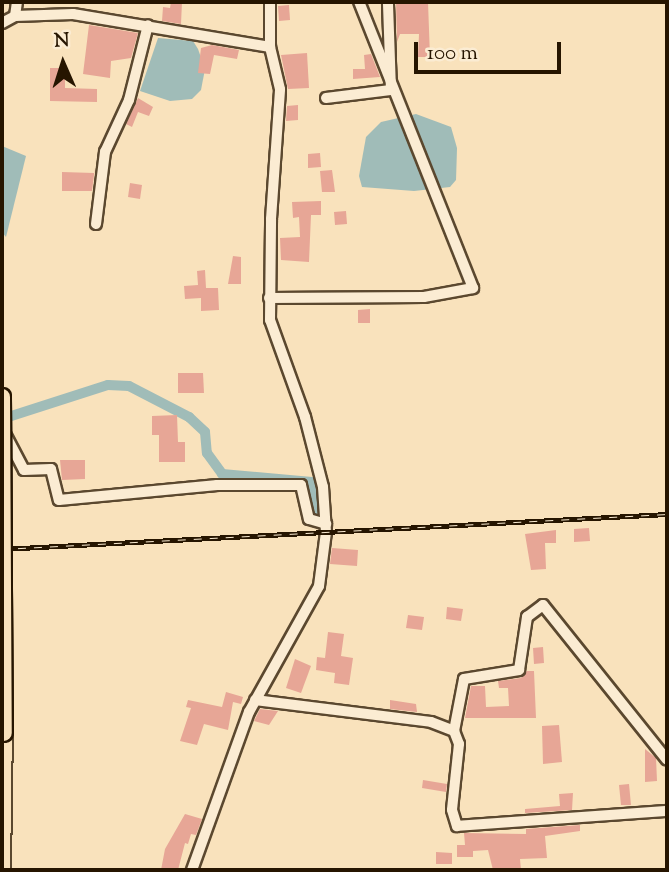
<!DOCTYPE html>
<style>
body{margin:0}
#map{position:relative;width:669px;height:872px;overflow:hidden;background:#f9e2bc;font-family:"Sorts Mill Goudy",serif}
div>[style]{position:absolute}
[style*='--x']{left:calc(var(--x)*1px);top:calc(var(--y)*1px);width:calc(var(--w)*1px);rotate:calc(var(--a)*1deg)}
.water>*{inset:0;background:#a0bcb8}
.canal>*{height:10px;margin:-5px;padding:0 5px;transform-origin:5px;border-radius:5px;background:#a0bcb8}
.building>*{inset:0;background:#e7a696}
.roads{filter:drop-shadow(2px 0 #5b482f) drop-shadow(-2px 0 #5b482f) drop-shadow(0 2px #5b482f) drop-shadow(0 -2px #5b482f)}
.street>*{height:10px;margin:-5px;padding:0 5px;transform-origin:5px;border-radius:5px;background:#fbecd3}
.primary>*{height:16px;margin:-8px;padding:0 8px;transform-origin:8px;border-radius:8px;background:#f9e2bc}
.rail>*{height:5px;margin-top:-2.5px;transform-origin:0;background:repeating-linear-gradient(90deg,#fbecd3 0 8px,#261500 0 16px);box-sizing:border-box;border-block:2px solid #261500}
.bridges{filter:drop-shadow(2px 0 #261500) drop-shadow(-2px 0 #261500) drop-shadow(0 2px #261500) drop-shadow(0 -2px #261500)}
.primary-bridge>*{height:16px;margin:-8px;padding:0 8px;transform-origin:8px;border-radius:8px;background:#f9e2bc}
span{translate:-50% -50%;white-space:nowrap;text-align:center;line-height:1.15;-webkit-text-stroke:7px #fbecd3;paint-order:stroke}
.frame{position:absolute;inset:0;border:4px solid #261500;pointer-events:none}
.north{position:absolute;left:28px;top:28px;width:70px;height:70px;-webkit-text-stroke:5px #fbecd3;paint-order:stroke;rotate:357deg;font-size:19px;font-weight:700;line-height:28px;text-align:center;color:#261500}
.north::after{content:'';display:block;margin:auto;width:24px;height:32px;background:#261500;clip-path:polygon(50% 0,100% 100%,50% 72%,0 100%)}
.scale{position:absolute;left:414px;top:42px;width:147px;height:32px;box-sizing:border-box;border:4px solid #261500;border-top:0;padding-left:9px;font-size:21px;line-height:24px;white-space:nowrap;color:#261500;-webkit-text-stroke:5px #fbecd3;paint-order:stroke}
</style>
<div id="map">
<div class="water">
<div style="clip-path:polygon(158px 38px,193px 41px,198px 49px,205px 69px,201px 90px,192px 99px,170px 101px,140px 91px)"></div>
<div style="clip-path:polygon(416px 114px,451px 127px,457px 148px,456px 180px,450px 187px,414px 191px,362px 187px,359px 176px,366px 137px,381px 122px)"></div>
<div style="clip-path:polygon(2px 146px,26px 156px,6px 237px,2px 232px)"></div>
</div>
<div class="canal">
<div style="--x:2;--y:419;--w:111;--a:-17.8"></div>
<div style="--x:108;--y:385;--w:21;--a:3"></div>
<div style="--x:129;--y:386;--w:68;--a:27.3"></div>
<div style="--x:189;--y:417;--w:22;--a:43"></div>
<div style="--x:205;--y:432;--w:21;--a:85"></div>
<div style="--x:207;--y:453;--w:26;--a:54"></div>
<div style="--x:222;--y:474;--w:90;--a:5.1"></div>
<div style="--x:312;--y:482;--w:35;--a:80"></div>
</div>
<div class="building">
<div style="clip-path:polygon(171px 2px,182px 2px,181px 24px,162px 21px,163px 7px,170px 8px)"></div>
<div style="clip-path:polygon(396px 2px,428px 2px,430px 57px,418px 57px,419px 34px,400px 34px,397px 42px)"></div>
<div style="clip-path:polygon(289px 5px,290px 20px,279px 21px,278px 6px)"></div>
<div style="clip-path:polygon(89px 25px,138px 33px,131px 58px,111px 61px,110px 78px,83px 74px)"></div>
<div style="clip-path:polygon(212px 45px,239px 50px,237px 59px,214px 55px,210px 74px,198px 73px,201px 48px)"></div>
<div style="clip-path:polygon(307px 53px,309px 88px,288px 89px,281px 55px)"></div>
<div style="clip-path:polygon(371px 54px,380px 77px,353px 79px,353px 69px,365px 69px,364px 55px)"></div>
<div style="clip-path:polygon(50px 68px,65px 68px,65px 88px,97px 89px,97px 102px,50px 101px)"></div>
<div style="clip-path:polygon(138px 98px,153px 107px,149px 116px,138px 112px,132px 127px,126px 124px)"></div>
<div style="clip-path:polygon(298px 105px,298px 120px,286px 121px,287px 106px)"></div>
<div style="clip-path:polygon(320px 153px,321px 167px,308px 168px,308px 154px)"></div>
<div style="clip-path:polygon(95px 167px,92px 191px,62px 191px,62px 172px,94px 173px)"></div>
<div style="clip-path:polygon(332px 170px,335px 192px,322px 192px,320px 171px)"></div>
<div style="clip-path:polygon(130px 183px,142px 185px,140px 199px,128px 197px)"></div>
<div style="clip-path:polygon(321px 201px,321px 215px,311px 215px,309px 262px,281px 260px,280px 238px,300px 237px,299px 217px,293px 218px,292px 202px)"></div>
<div style="clip-path:polygon(346px 211px,347px 224px,335px 225px,334px 212px)"></div>
<div style="clip-path:polygon(233px 256px,241px 257px,241px 284px,228px 284px)"></div>
<div style="clip-path:polygon(205px 270px,206px 288px,218px 288px,219px 310px,201px 311px,201px 298px,185px 299px,184px 286px,198px 285px,197px 271px)"></div>
<div style="clip-path:polygon(370px 309px,370px 323px,358px 323px,358px 310px)"></div>
<div style="clip-path:polygon(178px 373px,203px 373px,204px 393px,178px 393px)"></div>
<div style="clip-path:polygon(177px 415px,178px 442px,185px 442px,185px 462px,159px 462px,159px 435px,152px 435px,152px 416px)"></div>
<div style="clip-path:polygon(60px 460px,85px 460px,85px 479px,62px 480px)"></div>
<div style="clip-path:polygon(589px 528px,590px 541px,574px 542px,574px 529px)"></div>
<div style="clip-path:polygon(556px 530px,556px 543px,545px 543px,546px 569px,531px 570px,525px 534px)"></div>
<div style="clip-path:polygon(332px 548px,358px 550px,357px 566px,330px 564px)"></div>
<div style="clip-path:polygon(447px 607px,463px 609px,461px 621px,446px 619px)"></div>
<div style="clip-path:polygon(408px 615px,424px 617px,422px 630px,406px 628px)"></div>
<div style="clip-path:polygon(328px 632px,344px 634px,341px 656px,353px 658px,349px 685px,334px 683px,335px 673px,316px 670px,317px 657px,325px 658px)"></div>
<div style="clip-path:polygon(543px 647px,544px 663px,534px 664px,533px 648px)"></div>
<div style="clip-path:polygon(295px 659px,311px 666px,301px 693px,286px 688px)"></div>
<div style="clip-path:polygon(527px 671px,534px 671px,536px 718px,465px 718px,471px 686px,485px 686px,486px 707px,509px 706px,508px 688px,499px 688px,498px 681px,521px 678px)"></div>
<div style="clip-path:polygon(226px 692px,243px 697px,241px 704px,233px 702px,228px 730px,204px 724px,197px 745px,180px 741px,191px 708px,186px 707px,188px 700px,222px 707px)"></div>
<div style="clip-path:polygon(390px 700px,416px 704px,417px 712px,390px 709px)"></div>
<div style="clip-path:polygon(260px 709px,278px 711px,269px 725px,254px 721px)"></div>
<div style="clip-path:polygon(559px 725px,562px 762px,543px 764px,542px 726px)"></div>
<div style="clip-path:polygon(645px 749px,656px 758px,657px 781px,645px 782px)"></div>
<div style="clip-path:polygon(423px 780px,447px 784px,446px 792px,422px 788px)"></div>
<div style="clip-path:polygon(629px 784px,631px 805px,621px 805px,619px 785px)"></div>
<div style="clip-path:polygon(573px 793px,572px 810px,525px 813px,525px 809px,560px 806px,559px 794px)"></div>
<div style="clip-path:polygon(185px 814px,202px 819px,196px 835px,191px 834px,188px 844px,185px 843px,178px 870px,161px 870px,165px 849px)"></div>
<div style="clip-path:polygon(580px 825px,580px 831px,545px 836px,547px 858px,520px 859px,521px 870px,493px 870px,488px 850px,473px 851px,473px 857px,457px 857px,457px 845px,465px 845px,464px 833px,526px 834px,526px 829px)"></div>
<div style="clip-path:polygon(436px 852px,452px 853px,452px 864px,436px 864px)"></div>
</div>
<div class="roads">
<div class="street">
<div style="--x:15;--y:16;--w:14;--a:-82"></div>
<div style="--x:2;--y:23;--w:15;--a:-28"></div>
<div style="--x:15;--y:16;--w:58;--a:-2"></div>
<div style="--x:73;--y:14;--w:200;--a:9.5"></div>
<div style="--x:326;--y:98;--w:65;--a:-7"></div>
<div style="--x:391;--y:90;--w:88;--a:-92"></div>
<div style="--x:96;--y:224;--w:73;--a:-82.9"></div>
<div style="--x:105;--y:152;--w:57;--a:-65.2"></div>
<div style="--x:129;--y:100;--w:77;--a:-75.8"></div>
<div style="--x:269;--y:298;--w:155;--a:-0.4"></div>
<div style="--x:424;--y:297;--w:50;--a:-10.4"></div>
<div style="--x:473;--y:288;--w:308;--a:-111.7"></div>
<div style="--x:3;--y:430;--w:45;--a:62.3"></div>
<div style="--x:24;--y:470;--w:27;--a:-2"></div>
<div style="--x:51;--y:469;--w:32;--a:76"></div>
<div style="--x:59;--y:500;--w:159;--a:-5.4"></div>
<div style="--x:217;--y:485;--w:84;--a:0"></div>
<div style="--x:301;--y:485;--w:35;--a:77"></div>
<div style="--x:309;--y:519;--w:18;--a:16"></div>
<div style="--x:255;--y:700;--w:177;--a:7.1"></div>
<div style="--x:431;--y:722;--w:25;--a:21"></div>
<div style="--x:454;--y:731;--w:14;--a:69"></div>
<div style="--x:459;--y:744;--w:66;--a:96.1"></div>
<div style="--x:452;--y:810;--w:17;--a:73"></div>
<div style="--x:457;--y:826;--w:211;--a:-4.1"></div>
<div style="--x:454;--y:731;--w:53;--a:-79.1"></div>
<div style="--x:464;--y:679;--w:56;--a:-9.3"></div>
<div style="--x:519;--y:670;--w:54;--a:-81.4"></div>
<div style="--x:527;--y:617;--w:20;--a:-37"></div>
<div style="--x:543;--y:605;--w:198;--a:51.3"></div>
<div style="--x:192;--y:870;--w:168;--a:-70.2"></div>
<div style="--x:249;--y:712;--w:144;--a:-60.9"></div>
<div style="--x:319;--y:586;--w:54;--a:-82.6"></div>
<div style="--x:326;--y:532;--w:45;--a:-93.8"></div>
<div style="--x:323;--y:487;--w:72;--a:-104.4"></div>
<div style="--x:305;--y:417;--w:103;--a:-109.8"></div>
<div style="--x:270;--y:320;--w:101;--a:-89.4"></div>
<div style="--x:271;--y:219;--w:130;--a:-86"></div>
<div style="--x:280;--y:89;--w:43;--a:-103.4"></div>
<div style="--x:270;--y:47;--w:45;--a:-90"></div>
</div>
<div class="primary">
<div style="--x:2;--y:870;--w:137;--a:-89.2"></div>
</div>
</div>
<div class="rail">
<div style="--x:2;--y:549;--w:666;--a:-3.01"></div>
</div>
<div class="bridges">
<div class="primary-bridge">
<div style="--x:2;--y:397;--w:336;--a:89.7"></div>
</div>
</div>
<div class="frame"></div>
<div class="north">N</div>
<div class="scale">100 m</div>
</div>
